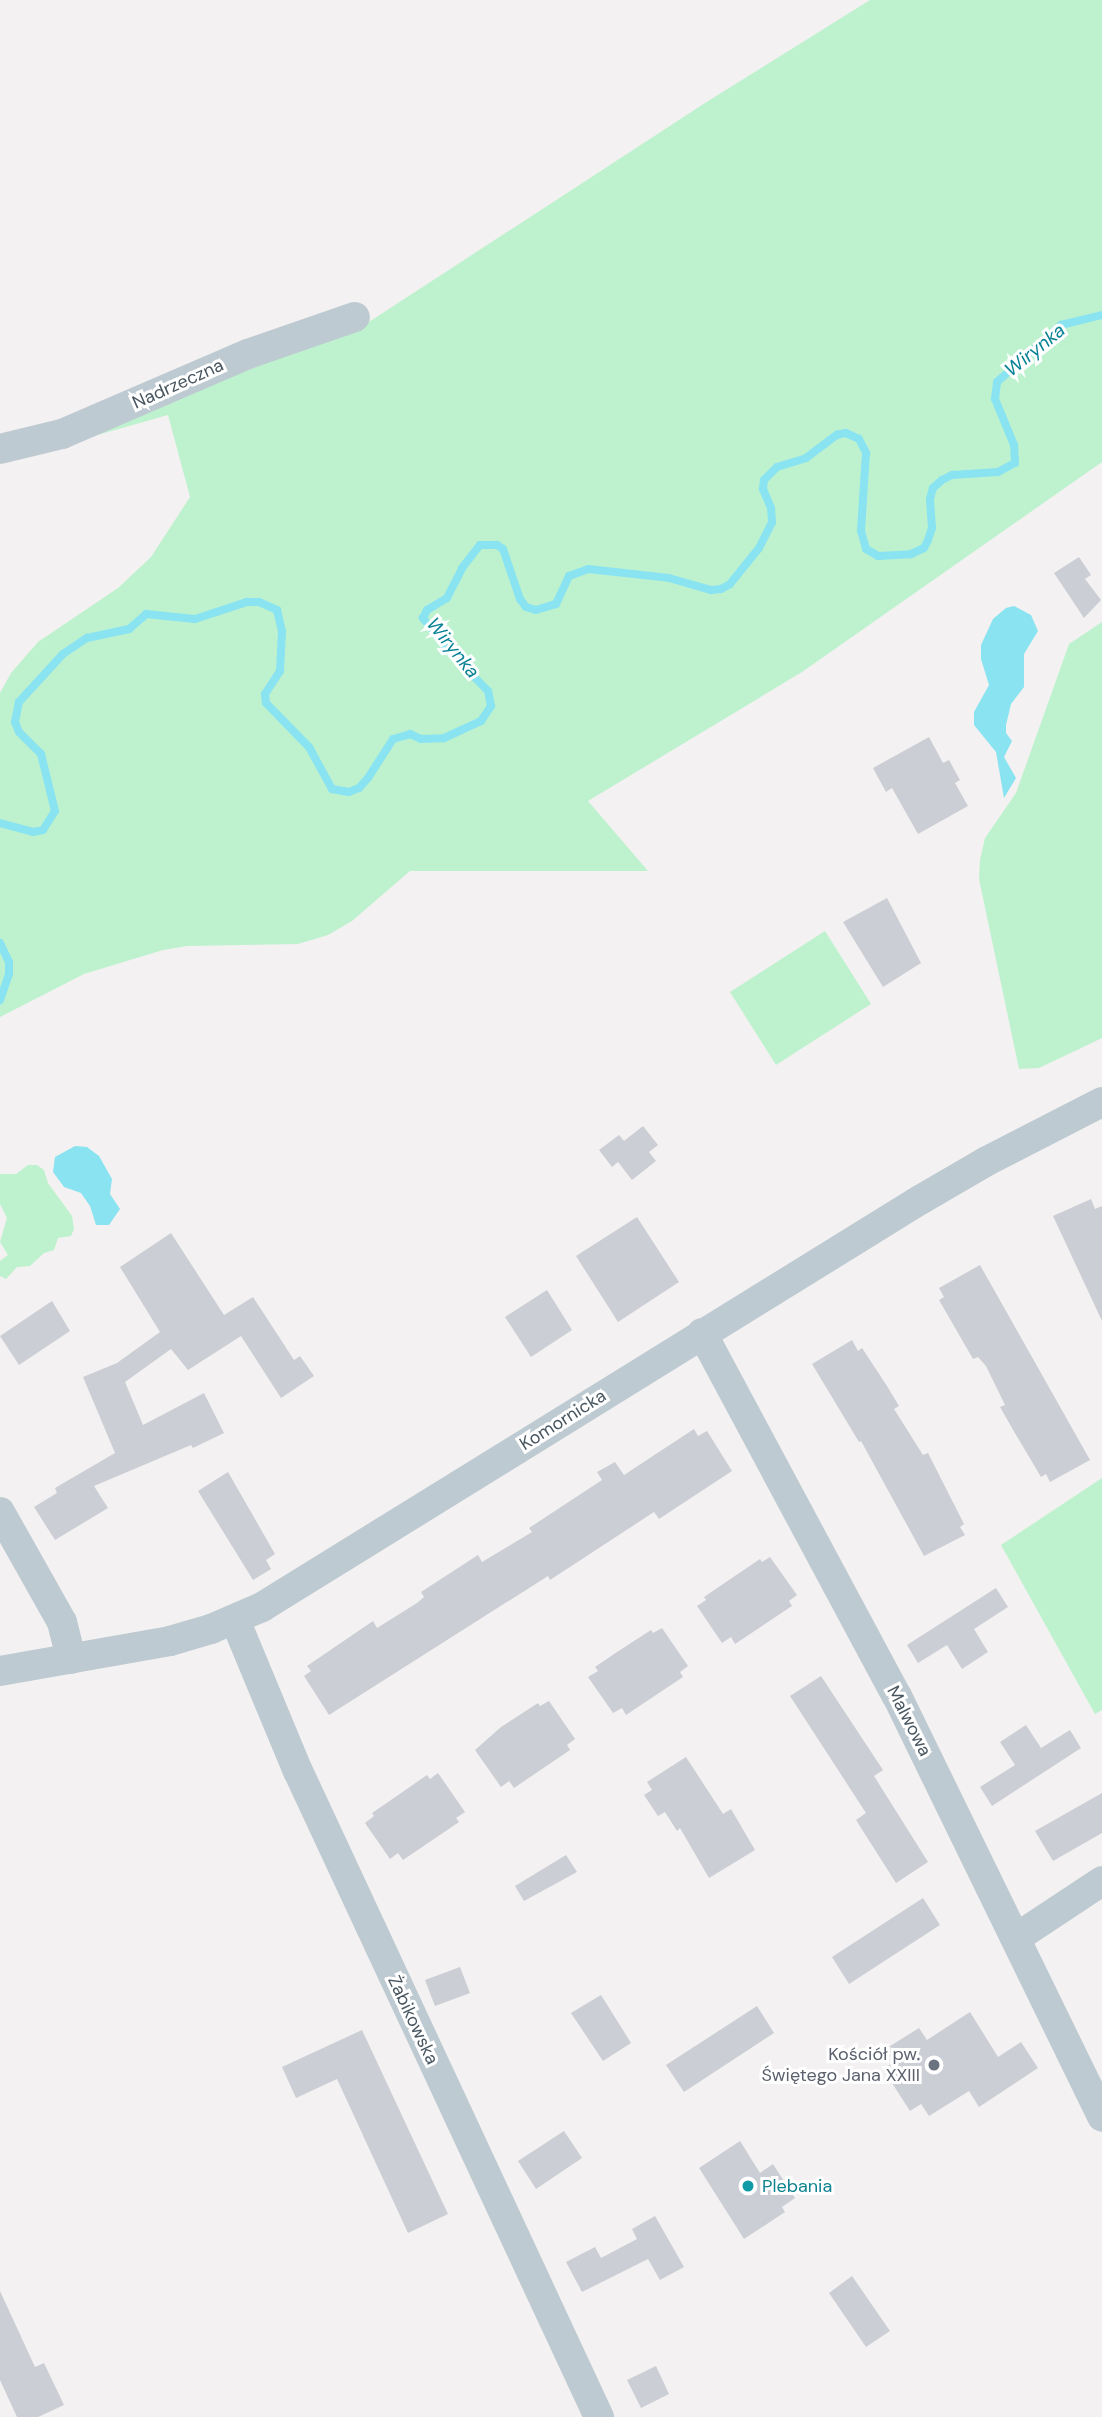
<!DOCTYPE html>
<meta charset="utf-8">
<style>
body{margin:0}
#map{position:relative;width:1102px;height:2417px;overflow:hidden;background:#f3f1f1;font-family:"DM Sans",sans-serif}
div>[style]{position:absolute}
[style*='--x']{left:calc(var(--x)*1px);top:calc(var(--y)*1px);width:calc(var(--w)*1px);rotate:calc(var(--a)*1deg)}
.green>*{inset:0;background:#bef2ce}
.water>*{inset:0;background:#8ae3f1}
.stream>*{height:8px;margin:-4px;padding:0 4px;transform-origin:4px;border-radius:4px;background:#8ae3f1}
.building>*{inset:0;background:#cbced4}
.minor>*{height:30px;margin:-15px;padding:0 15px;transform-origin:15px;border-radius:15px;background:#becad1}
.dots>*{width:19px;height:19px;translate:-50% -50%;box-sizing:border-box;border:4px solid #fff;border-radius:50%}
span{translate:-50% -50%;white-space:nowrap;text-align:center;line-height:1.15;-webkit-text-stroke:6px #fff;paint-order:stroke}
.street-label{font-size:18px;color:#485660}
.worship-label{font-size:18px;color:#5b616d}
.right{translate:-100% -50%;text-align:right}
.culture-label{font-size:18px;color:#0d838f}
.left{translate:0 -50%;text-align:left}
.water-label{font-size:19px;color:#078294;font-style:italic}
</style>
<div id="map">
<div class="green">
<div style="clip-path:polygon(870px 0,1102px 0,1102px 462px,802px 672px,588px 801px,648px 871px,410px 871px,352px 921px,328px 935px,298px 944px,187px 946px,163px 950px,84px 974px,0 1017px,0 693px,11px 673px,38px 642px,118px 588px,151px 557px,190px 497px,168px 415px,62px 445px,372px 320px,705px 103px)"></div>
<div style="clip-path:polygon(1102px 622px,1102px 1038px,1039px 1068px,1019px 1069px,979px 879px,980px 860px,985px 838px,1016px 793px,1069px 644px)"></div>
<div style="clip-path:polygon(825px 931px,871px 1004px,776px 1065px,730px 992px)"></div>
<div style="clip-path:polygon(28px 1165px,37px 1165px,44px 1170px,48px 1183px,72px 1216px,74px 1229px,71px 1236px,58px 1238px,54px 1250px,44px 1253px,30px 1266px,17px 1267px,6px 1279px,0 1276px,0 1261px,8px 1255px,0 1242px,7px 1218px,0 1204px,0 1174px,16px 1174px)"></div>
<div style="clip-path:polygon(1102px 1478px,1102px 1710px,1095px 1714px,1001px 1545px)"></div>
</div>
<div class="water">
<div style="clip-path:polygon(1014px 606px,1031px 615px,1038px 631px,1024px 654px,1024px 687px,1011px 704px,1006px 725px,1006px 733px,1012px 741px,1004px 757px,1016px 778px,1004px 798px,996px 752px,974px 725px,974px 712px,989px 685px,981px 659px,981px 645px,993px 619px,1006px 608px)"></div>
<div style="clip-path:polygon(75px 1146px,87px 1147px,99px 1156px,112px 1179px,110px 1194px,120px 1209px,109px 1225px,96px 1225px,90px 1206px,81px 1193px,64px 1187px,53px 1172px,55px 1157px)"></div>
</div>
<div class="stream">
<div style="--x:0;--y:823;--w:34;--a:15"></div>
<div style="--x:33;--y:832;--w:10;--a:-11"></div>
<div style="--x:43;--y:830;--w:22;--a:-58"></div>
<div style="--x:55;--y:811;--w:59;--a:-103.8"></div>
<div style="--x:41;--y:754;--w:31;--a:-135"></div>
<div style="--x:19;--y:732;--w:11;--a:-112"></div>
<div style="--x:15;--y:722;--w:20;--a:-79"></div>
<div style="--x:19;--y:702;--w:65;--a:-47.5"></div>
<div style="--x:63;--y:654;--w:29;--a:-34"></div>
<div style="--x:87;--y:638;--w:43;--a:-12.1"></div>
<div style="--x:129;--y:629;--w:23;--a:-41"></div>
<div style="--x:146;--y:614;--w:49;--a:5.8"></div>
<div style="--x:195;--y:619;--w:55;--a:-18.1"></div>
<div style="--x:247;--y:602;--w:12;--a:0"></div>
<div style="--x:259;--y:602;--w:20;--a:24"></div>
<div style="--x:277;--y:610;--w:22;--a:77"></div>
<div style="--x:282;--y:631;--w:40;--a:92.9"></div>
<div style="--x:280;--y:671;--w:27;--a:123"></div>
<div style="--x:265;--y:694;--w:9;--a:84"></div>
<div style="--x:266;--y:703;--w:62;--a:45.7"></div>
<div style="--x:309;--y:747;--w:48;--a:61.3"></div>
<div style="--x:332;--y:789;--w:17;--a:10"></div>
<div style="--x:349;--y:792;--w:11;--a:-22"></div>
<div style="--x:359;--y:788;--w:13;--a:-48"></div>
<div style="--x:368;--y:778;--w:46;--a:-57.3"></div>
<div style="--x:393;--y:739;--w:18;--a:-16"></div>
<div style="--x:410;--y:734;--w:12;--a:24"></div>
<div style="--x:421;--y:739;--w:23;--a:-2"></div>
<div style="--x:444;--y:738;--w:41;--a:-24.7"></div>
<div style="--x:481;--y:721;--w:18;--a:-56"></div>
<div style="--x:491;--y:706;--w:15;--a:-101"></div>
<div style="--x:488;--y:691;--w:57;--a:-134.3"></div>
<div style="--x:448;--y:650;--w:41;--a:-128"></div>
<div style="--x:423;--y:618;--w:9;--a:-63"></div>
<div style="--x:427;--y:610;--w:23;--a:-31"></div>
<div style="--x:447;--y:598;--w:34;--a:-63"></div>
<div style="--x:462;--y:568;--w:29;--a:-52"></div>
<div style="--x:480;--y:545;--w:17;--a:0"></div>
<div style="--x:497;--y:545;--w:7;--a:34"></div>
<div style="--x:503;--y:549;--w:53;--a:71.2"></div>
<div style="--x:520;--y:599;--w:10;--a:53"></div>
<div style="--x:526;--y:607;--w:10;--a:17"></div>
<div style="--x:536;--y:610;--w:21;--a:-17"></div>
<div style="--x:556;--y:604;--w:31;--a:-65"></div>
<div style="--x:569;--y:576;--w:20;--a:-20"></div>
<div style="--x:588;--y:569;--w:81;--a:6.3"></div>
<div style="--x:669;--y:578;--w:44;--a:15.9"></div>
<div style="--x:711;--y:590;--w:10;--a:-6"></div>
<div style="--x:721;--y:589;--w:10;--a:-29"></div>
<div style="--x:730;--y:584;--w:46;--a:-51.1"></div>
<div style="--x:759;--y:548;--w:29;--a:-63"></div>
<div style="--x:772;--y:522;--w:14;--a:-94"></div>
<div style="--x:771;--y:508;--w:21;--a:-113"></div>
<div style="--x:763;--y:489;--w:9;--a:-84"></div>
<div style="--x:764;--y:480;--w:18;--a:-45"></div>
<div style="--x:777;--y:467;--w:30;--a:-17"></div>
<div style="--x:806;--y:458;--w:39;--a:-37"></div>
<div style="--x:837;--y:435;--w:9;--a:-13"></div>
<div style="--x:846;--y:433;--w:14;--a:25"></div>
<div style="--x:859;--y:439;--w:16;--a:63"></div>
<div style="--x:866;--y:453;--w:78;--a:93.7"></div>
<div style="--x:861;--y:531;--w:19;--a:74"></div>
<div style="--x:866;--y:549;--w:14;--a:30"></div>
<div style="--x:878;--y:556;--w:33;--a:-3"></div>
<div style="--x:911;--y:554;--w:14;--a:-25"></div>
<div style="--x:924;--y:548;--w:9;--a:-63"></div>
<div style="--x:928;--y:540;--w:13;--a:-72"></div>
<div style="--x:932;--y:528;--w:29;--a:-94"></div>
<div style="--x:930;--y:499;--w:11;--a:-75"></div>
<div style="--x:933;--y:488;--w:12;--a:-42"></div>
<div style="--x:942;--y:480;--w:11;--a:-27"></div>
<div style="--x:952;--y:475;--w:46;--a:-3.7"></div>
<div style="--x:998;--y:472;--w:19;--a:-28"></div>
<div style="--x:1015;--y:463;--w:18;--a:-93"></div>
<div style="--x:1014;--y:445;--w:50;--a:-112.4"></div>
<div style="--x:995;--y:399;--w:17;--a:-83"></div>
<div style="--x:997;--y:382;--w:86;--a:-41.7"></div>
<div style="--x:1061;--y:325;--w:42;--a:-13.7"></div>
<div style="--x:0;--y:943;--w:21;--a:65"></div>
<div style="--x:9;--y:962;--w:12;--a:90"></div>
<div style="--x:9;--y:974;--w:28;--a:109"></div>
</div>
<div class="building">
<div style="clip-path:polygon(1079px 557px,1091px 575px,1085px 579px,1101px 600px,1084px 618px,1054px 573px)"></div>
<div style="clip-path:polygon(929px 737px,943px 763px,949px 760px,960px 780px,955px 783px,968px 806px,918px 834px,892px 788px,886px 792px,873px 768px)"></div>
<div style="clip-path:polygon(887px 898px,921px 963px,883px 987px,843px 922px)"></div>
<div style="clip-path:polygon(643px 1126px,658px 1145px,649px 1152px,656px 1161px,632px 1180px,618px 1162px,612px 1167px,599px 1150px,619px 1135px,624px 1141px)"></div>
<div style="clip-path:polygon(1091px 1199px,1095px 1209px,1102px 1206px,1102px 1321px,1053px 1216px)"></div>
<div style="clip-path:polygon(637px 1217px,679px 1282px,618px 1322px,576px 1256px)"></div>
<div style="clip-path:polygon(171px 1233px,224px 1315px,253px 1297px,294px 1360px,300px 1356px,314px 1376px,281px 1398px,241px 1336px,188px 1370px,171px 1349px,125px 1382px,143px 1425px,204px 1393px,224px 1433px,193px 1448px,191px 1445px,94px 1486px,108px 1508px,55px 1540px,34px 1507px,57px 1493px,55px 1488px,115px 1453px,83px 1377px,117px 1363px,160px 1332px,120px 1267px)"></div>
<div style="clip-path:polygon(980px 1265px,1090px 1460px,1050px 1482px,1046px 1474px,1041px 1477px,1012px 1428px,1000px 1407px,1005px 1405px,986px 1366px,978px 1357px,973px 1359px,939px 1300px,944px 1297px,939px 1288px)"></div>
<div style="clip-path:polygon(547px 1290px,572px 1330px,531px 1357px,505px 1317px)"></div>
<div style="clip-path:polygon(52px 1301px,70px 1331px,19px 1365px,0 1336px)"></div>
<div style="clip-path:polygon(852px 1340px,858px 1351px,862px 1348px,887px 1386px,899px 1406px,894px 1409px,923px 1455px,928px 1453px,964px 1524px,960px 1527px,965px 1535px,924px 1556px,861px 1441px,859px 1442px,812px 1364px)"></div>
<div style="clip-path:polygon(694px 1429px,698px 1436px,707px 1431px,732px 1471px,659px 1519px,654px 1512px,550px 1580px,548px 1576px,329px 1715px,304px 1676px,311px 1671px,307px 1666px,373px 1621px,377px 1628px,417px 1603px,424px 1597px,421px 1592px,478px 1555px,482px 1562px,532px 1532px,529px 1528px,602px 1480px,597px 1472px,615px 1462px,624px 1475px)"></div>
<div style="clip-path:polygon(228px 1472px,275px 1554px,266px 1560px,271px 1569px,253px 1580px,198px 1491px)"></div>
<div style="clip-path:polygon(770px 1557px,797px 1595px,789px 1601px,792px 1606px,735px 1644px,731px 1637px,722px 1643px,697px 1606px,706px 1600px,704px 1597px,723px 1584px,760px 1559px,762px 1562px)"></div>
<div style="clip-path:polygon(996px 1588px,1008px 1607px,974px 1629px,988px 1652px,962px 1669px,947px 1645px,918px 1663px,907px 1645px)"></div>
<div style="clip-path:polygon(662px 1628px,688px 1666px,680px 1672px,683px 1677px,626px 1715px,622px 1708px,613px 1713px,588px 1677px,598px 1671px,595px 1667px,614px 1654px,651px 1630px,653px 1633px)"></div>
<div style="clip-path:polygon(821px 1676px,883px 1770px,874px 1776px,928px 1862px,896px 1883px,856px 1820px,866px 1813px,790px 1696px)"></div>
<div style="clip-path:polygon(549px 1701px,575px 1739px,567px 1745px,570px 1750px,514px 1788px,509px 1781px,501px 1787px,475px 1750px,501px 1727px,538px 1703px,540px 1706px)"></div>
<div style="clip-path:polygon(1026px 1725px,1041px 1748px,1070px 1730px,1081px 1748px,992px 1806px,980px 1787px,1015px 1765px,1000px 1742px)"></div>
<div style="clip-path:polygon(686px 1757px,723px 1814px,731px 1809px,755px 1850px,709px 1878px,680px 1828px,677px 1831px,665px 1812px,658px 1816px,644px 1795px,652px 1790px,647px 1782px)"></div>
<div style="clip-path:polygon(438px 1773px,465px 1812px,456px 1818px,459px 1822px,403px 1860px,398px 1853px,390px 1859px,365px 1823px,374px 1816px,372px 1813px,391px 1800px,427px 1775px,430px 1779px)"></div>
<div style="clip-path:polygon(1102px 1793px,1102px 1833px,1053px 1861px,1035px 1831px)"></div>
<div style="clip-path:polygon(566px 1855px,577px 1872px,524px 1901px,515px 1886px)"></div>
<div style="clip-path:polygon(923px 1898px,940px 1925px,849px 1984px,832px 1957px)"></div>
<div style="clip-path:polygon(460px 1967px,470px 1993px,435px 2006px,425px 1980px)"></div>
<div style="clip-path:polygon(601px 1995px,631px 2043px,603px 2061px,571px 2013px)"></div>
<div style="clip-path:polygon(757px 2006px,774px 2033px,684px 2092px,666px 2065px)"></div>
<div style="clip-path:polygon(970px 2012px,998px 2057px,1021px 2042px,1038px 2068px,979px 2107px,969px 2091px,929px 2116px,921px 2104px,910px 2111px,883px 2069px,896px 2061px,887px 2048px,919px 2028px,927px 2040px)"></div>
<div style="clip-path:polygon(362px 2030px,448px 2214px,408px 2233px,337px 2079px,296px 2098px,282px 2067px)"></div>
<div style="clip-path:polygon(564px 2131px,582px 2158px,536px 2189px,518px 2161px)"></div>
<div style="clip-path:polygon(740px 2141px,760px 2173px,773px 2164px,795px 2198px,782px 2207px,785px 2212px,744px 2239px,699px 2168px)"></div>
<div style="clip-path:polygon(655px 2216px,684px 2267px,660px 2280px,648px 2259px,582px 2292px,566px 2262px,595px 2247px,601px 2258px,637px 2239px,632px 2229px)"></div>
<div style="clip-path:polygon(852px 2276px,890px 2331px,866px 2347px,829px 2293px)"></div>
<div style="clip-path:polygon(0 2291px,35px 2367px,44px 2363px,64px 2405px,38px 2417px,17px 2417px,0 2380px)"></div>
<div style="clip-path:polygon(656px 2366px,669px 2394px,641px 2408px,627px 2380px)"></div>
</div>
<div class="minor">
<div style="--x:0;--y:449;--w:64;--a:-13.6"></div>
<div style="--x:62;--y:434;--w:202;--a:-23.3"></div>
<div style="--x:248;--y:354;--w:113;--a:-19.1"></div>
<div style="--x:702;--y:1333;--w:412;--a:61.8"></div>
<div style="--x:897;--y:1696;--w:468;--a:64"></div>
<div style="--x:0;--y:1512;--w:126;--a:60.6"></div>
<div style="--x:62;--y:1622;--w:38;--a:76"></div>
<div style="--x:235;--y:1620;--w:164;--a:67.4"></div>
<div style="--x:298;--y:1771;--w:713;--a:65.02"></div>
<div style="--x:0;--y:1671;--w:173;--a:-10"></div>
<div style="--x:170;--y:1641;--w:43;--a:-16.3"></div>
<div style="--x:211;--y:1629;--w:56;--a:-23.3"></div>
<div style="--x:262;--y:1607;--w:774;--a:-31.74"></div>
<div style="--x:920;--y:1200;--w:78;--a:-30.2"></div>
<div style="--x:987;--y:1161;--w:129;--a:-27.2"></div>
<div style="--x:1016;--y:1938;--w:103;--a:-33.5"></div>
</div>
<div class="dots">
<div style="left:934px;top:2065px;background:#6b7280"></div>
<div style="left:748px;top:2186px;background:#0f9aa8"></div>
</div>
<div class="street-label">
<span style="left:178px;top:384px;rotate:-24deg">Nadrzeczna</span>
<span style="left:563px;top:1420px;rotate:-32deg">Komornicka</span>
<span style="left:909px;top:1721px;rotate:63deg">Malwowa</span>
<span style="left:413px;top:2020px;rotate:65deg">Żabikowska</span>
</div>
<div class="worship-label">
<span class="right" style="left:920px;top:2065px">Kościół pw.<br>Świętego Jana XXIII</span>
</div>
<div class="culture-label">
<span class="left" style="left:762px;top:2186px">Plebania</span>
</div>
<div class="water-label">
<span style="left:1035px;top:350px;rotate:-39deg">Wirynka</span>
<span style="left:453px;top:648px;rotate:51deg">Wirynka</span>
</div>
</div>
